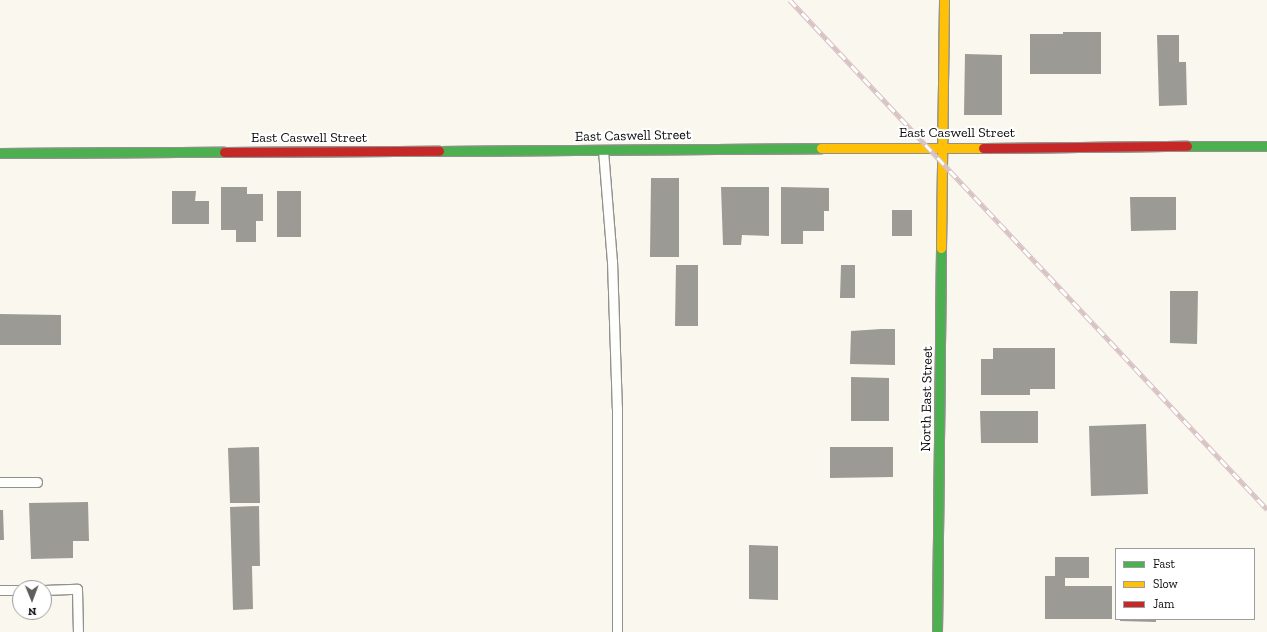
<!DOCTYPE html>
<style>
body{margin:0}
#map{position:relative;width:1267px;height:632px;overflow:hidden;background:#faf7ee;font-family:"Zilla Slab",serif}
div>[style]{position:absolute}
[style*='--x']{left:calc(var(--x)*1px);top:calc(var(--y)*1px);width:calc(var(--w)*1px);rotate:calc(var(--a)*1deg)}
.building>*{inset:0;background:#9c9a94}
.roads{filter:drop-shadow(1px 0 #93918d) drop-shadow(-1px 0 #93918d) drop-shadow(0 1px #93918d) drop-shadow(0 -1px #93918d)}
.lane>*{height:9px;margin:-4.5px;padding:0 4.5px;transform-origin:4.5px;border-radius:4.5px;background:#fefefc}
.fast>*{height:9px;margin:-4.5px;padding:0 4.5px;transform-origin:4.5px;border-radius:4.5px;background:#4caf50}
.slow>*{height:9px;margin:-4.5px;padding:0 4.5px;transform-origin:4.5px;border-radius:4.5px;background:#ffc107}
.jam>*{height:9px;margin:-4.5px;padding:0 4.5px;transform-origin:4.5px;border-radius:4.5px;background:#c62828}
.rail>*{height:4.5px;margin-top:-2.25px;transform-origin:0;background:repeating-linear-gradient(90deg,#fff 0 9px,#d8c2c4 0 18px);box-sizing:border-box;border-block:1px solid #d8c2c4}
span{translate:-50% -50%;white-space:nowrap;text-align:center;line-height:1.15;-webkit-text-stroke:4px #fff;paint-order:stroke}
.street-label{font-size:14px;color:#0b0b0b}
.legend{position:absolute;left:1115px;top:548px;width:140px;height:72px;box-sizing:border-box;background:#fff;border:1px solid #9d9d9d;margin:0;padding:5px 7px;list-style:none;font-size:12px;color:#0b0b0b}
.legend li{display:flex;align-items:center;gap:8px;height:20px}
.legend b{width:20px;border:1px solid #9d9d9d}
.north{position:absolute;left:12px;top:580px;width:40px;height:40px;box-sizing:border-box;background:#fff;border:1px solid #9d9d9d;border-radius:50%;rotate:179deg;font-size:11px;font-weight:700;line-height:16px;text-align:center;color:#0b0b0b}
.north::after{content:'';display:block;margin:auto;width:14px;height:18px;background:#5f5e5a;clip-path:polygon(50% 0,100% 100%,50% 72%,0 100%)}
</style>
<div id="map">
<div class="building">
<div style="clip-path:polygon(1063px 32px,1101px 32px,1101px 74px,1030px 74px,1030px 34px,1063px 34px)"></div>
<div style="clip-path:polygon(1157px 35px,1179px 35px,1179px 62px,1186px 62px,1187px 105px,1159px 106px)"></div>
<div style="clip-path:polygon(965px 54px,1002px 55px,1002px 115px,964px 115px)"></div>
<div style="clip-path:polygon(651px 178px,679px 178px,679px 257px,650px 257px)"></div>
<div style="clip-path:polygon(221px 187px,247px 187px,247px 194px,263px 194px,263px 221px,256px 221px,256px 242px,236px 242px,236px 230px,221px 230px)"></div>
<div style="clip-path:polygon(721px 187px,769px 187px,769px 236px,742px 235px,741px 245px,723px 245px)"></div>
<div style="clip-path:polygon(781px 187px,829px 188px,829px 211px,824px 211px,824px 231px,803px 231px,803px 244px,781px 244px)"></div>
<div style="clip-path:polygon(172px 191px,196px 191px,195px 201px,209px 201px,209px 224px,172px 224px)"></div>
<div style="clip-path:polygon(277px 191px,301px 191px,301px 237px,277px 237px)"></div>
<div style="clip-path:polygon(1130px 197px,1176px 197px,1176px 230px,1131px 231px)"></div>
<div style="clip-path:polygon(892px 210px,912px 210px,912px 236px,892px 236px)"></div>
<div style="clip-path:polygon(676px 265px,698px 265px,698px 326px,675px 326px)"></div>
<div style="clip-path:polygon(841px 265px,855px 265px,855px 298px,840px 298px)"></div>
<div style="clip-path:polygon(1170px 291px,1198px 291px,1197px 344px,1170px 343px)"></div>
<div style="clip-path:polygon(0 314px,61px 315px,61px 345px,0 345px)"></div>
<div style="clip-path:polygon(881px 329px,895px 329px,895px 365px,850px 364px,851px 331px)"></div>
<div style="clip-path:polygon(993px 348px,1055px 348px,1055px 389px,1030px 389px,1030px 395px,981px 395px,981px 359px,993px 359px)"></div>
<div style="clip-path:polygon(851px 377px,889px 378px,889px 421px,851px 421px)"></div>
<div style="clip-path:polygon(980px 411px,1038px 411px,1038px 443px,981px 443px)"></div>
<div style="clip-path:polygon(1146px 424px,1148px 494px,1091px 496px,1089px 426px)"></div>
<div style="clip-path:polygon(259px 447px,260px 503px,230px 503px,228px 448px)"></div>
<div style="clip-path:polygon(830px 447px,893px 447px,893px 477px,830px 478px)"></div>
<div style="clip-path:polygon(88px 502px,89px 541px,73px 541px,73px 558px,31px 559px,29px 503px)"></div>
<div style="clip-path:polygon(259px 506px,260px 566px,252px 566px,253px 609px,233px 610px,230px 507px)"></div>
<div style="clip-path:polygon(0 510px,3px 510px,4px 540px,0 540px)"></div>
<div style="clip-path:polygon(749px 545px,778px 546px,778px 600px,749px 599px)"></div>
<div style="clip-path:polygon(1055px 557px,1089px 557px,1089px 578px,1065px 578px,1065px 586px,1112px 586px,1112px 619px,1045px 619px,1045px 576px,1055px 576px)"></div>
<div style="clip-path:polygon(1120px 619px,1156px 619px,1156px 622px,1120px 621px)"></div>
</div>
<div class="roads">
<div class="lane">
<div style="--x:603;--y:150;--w:111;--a:85.4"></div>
<div style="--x:612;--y:261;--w:147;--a:88.1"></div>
<div style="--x:617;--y:408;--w:224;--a:90"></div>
<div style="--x:0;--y:482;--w:37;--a:0"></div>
<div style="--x:0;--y:590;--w:20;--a:0"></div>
<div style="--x:44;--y:590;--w:33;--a:-2"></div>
<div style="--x:77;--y:589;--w:43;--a:88.7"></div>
</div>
<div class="fast">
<div style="--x:1187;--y:146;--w:80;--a:0"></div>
<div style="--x:439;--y:151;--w:382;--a:-0.4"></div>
<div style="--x:0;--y:153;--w:224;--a:-0.3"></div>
<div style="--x:937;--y:632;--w:384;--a:-89.4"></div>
</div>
<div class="slow">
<div style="--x:821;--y:148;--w:162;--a:0"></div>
<div style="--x:941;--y:248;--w:248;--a:-89.3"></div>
</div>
<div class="jam">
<div style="--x:983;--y:148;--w:204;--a:-0.6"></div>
<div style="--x:224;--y:152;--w:215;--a:-0.3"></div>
</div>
</div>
<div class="rail">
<div style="--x:790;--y:0;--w:698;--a:46.86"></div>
</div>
<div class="street-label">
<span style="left:957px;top:133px">East Caswell Street</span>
<span style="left:633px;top:136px;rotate:-1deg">East Caswell Street</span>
<span style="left:309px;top:138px">East Caswell Street</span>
<span style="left:927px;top:399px;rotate:-89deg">North East Street</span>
</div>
<ul class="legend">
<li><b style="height:5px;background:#4caf50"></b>Fast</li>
<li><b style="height:5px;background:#ffc107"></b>Slow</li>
<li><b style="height:5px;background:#c62828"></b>Jam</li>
</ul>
<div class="north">N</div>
</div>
